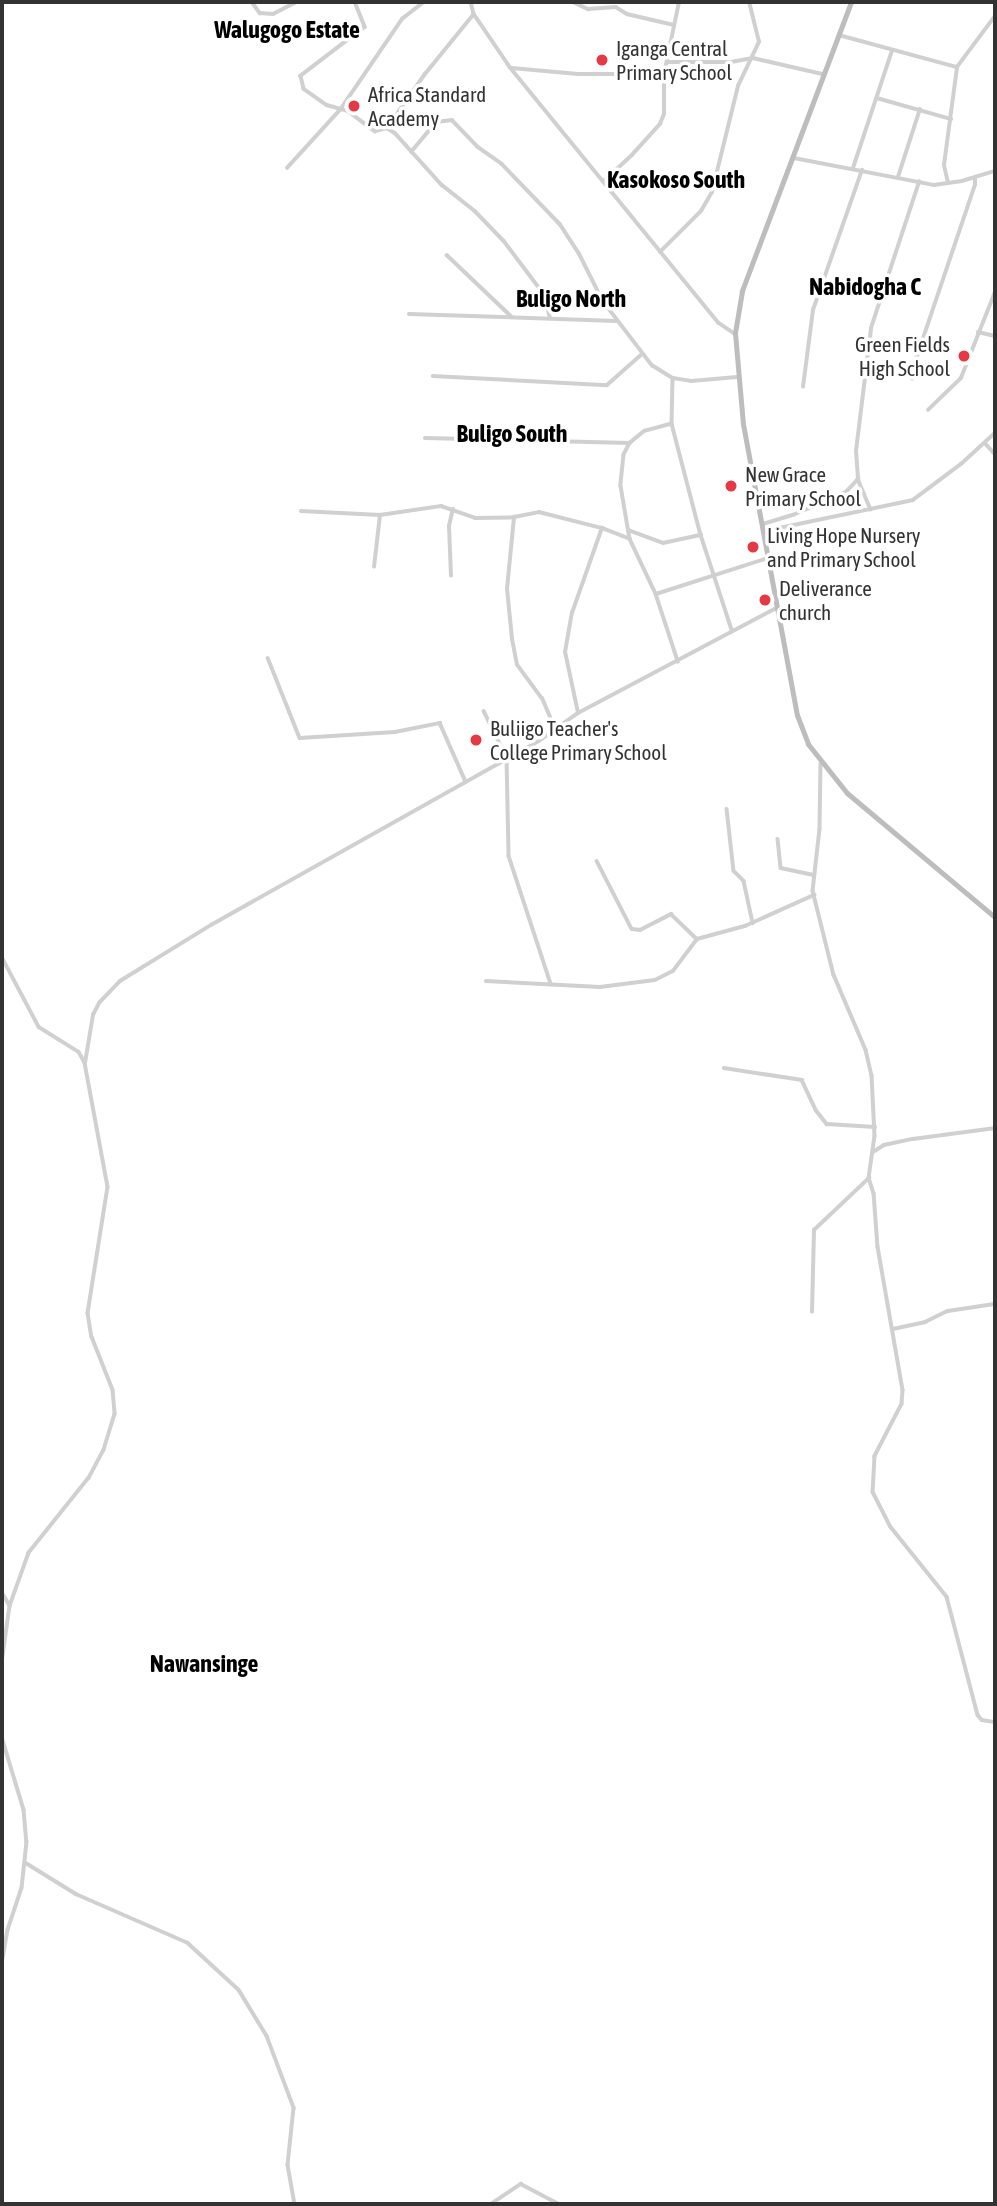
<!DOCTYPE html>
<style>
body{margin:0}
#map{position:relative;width:997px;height:2206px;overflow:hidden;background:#fff;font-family:"Asap Condensed",sans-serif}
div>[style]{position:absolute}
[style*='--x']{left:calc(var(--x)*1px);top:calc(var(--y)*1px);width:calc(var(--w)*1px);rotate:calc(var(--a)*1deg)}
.street>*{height:3.5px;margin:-1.75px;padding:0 1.75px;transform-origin:1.75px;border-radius:1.75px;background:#d0d0d0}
.secondary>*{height:5px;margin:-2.5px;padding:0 2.5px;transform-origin:2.5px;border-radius:2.5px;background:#bdbdbd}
.dots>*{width:19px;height:19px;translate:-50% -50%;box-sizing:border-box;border:4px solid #fff;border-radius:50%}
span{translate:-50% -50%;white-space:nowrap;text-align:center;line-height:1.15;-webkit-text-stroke:7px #fff;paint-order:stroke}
.poi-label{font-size:21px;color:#333}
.left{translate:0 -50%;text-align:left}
.right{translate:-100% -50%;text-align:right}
.quarter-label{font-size:24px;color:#000;font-weight:700}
.frame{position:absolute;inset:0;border:4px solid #333;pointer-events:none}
</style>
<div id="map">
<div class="street">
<div style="--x:252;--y:2;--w:14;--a:54"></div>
<div style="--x:260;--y:13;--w:13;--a:4"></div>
<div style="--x:273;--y:14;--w:27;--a:-27"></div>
<div style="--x:355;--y:2;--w:27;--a:68"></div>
<div style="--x:365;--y:27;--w:81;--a:142.6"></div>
<div style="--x:301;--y:76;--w:13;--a:77"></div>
<div style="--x:304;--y:89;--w:28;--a:35"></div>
<div style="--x:327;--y:105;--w:22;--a:16"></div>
<div style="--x:348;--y:111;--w:34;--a:37"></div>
<div style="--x:375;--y:131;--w:12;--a:-14"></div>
<div style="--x:387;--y:128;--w:9;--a:32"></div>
<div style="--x:395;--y:133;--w:70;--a:47.9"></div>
<div style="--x:442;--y:185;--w:42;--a:38.2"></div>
<div style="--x:475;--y:211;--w:42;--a:46"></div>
<div style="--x:504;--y:241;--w:66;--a:53"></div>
<div style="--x:544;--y:294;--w:24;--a:75"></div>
<div style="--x:471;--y:2;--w:12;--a:76"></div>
<div style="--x:474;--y:14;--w:64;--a:55.8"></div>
<div style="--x:510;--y:67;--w:330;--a:50.8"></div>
<div style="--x:719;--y:323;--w:18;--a:34"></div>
<div style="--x:573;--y:2;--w:17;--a:25"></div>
<div style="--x:588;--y:9;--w:28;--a:-4"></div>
<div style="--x:616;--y:7;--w:13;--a:32"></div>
<div style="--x:627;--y:14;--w:48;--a:13.2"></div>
<div style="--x:839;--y:35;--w:122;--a:15.2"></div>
<div style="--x:667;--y:62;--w:64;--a:0"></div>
<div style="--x:731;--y:62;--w:22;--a:-10"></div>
<div style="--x:753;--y:58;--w:72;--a:12.9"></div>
<div style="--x:512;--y:68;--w:66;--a:5.2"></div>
<div style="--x:578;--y:74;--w:86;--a:0"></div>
<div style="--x:877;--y:98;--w:77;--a:15.8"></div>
<div style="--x:387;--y:128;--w:66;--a:-54.9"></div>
<div style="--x:425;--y:74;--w:77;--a:-50.8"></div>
<div style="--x:411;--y:152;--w:39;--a:-50"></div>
<div style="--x:436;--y:122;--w:16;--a:-7"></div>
<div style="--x:452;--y:120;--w:37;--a:46"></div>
<div style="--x:478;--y:147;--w:29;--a:35"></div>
<div style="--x:502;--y:164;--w:83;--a:46"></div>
<div style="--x:560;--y:224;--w:35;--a:57"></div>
<div style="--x:579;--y:253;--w:54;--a:63.4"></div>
<div style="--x:603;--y:301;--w:81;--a:52.6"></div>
<div style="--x:652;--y:365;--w:25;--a:32"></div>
<div style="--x:673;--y:378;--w:18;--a:9"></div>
<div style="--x:691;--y:381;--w:46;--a:-5"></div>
<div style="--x:794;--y:158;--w:143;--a:10.9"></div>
<div style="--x:934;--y:185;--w:28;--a:-8"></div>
<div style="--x:962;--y:181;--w:34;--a:-17"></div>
<div style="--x:287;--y:168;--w:79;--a:-47.6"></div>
<div style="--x:340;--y:110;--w:110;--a:-55.7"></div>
<div style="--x:402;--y:19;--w:28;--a:-38"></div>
<div style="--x:853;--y:168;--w:123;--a:-71.6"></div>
<div style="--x:898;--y:177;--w:71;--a:-72.1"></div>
<div style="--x:604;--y:181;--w:38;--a:-43"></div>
<div style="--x:632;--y:155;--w:42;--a:-47.9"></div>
<div style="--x:660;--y:124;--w:11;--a:-68"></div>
<div style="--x:664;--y:114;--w:40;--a:-90"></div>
<div style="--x:664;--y:74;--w:74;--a:-78.2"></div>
<div style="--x:948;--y:183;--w:18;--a:-103"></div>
<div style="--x:944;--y:165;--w:99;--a:-82.4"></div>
<div style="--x:957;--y:67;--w:64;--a:-53.3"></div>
<div style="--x:660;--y:252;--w:58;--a:-45"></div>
<div style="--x:701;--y:211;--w:22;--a:-60"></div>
<div style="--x:712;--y:192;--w:109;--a:-76.2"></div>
<div style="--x:738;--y:86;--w:49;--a:-64.5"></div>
<div style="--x:759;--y:42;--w:41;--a:-104"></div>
<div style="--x:447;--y:255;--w:88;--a:43.6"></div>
<div style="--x:409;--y:314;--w:207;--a:1.9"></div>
<div style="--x:978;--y:332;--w:17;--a:13"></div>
<div style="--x:433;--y:376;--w:174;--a:3"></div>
<div style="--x:607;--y:385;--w:47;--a:-41.5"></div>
<div style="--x:673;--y:378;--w:46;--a:91.2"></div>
<div style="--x:672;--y:424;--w:28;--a:165"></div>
<div style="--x:645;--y:431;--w:19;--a:141"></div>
<div style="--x:630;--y:443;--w:13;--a:117"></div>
<div style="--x:624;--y:455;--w:31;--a:96"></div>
<div style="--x:621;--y:486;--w:54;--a:80.4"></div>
<div style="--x:630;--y:539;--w:61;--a:64.7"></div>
<div style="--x:656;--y:594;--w:71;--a:71.8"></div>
<div style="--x:912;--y:379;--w:14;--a:-82"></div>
<div style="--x:914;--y:365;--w:190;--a:-71.3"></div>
<div style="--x:975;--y:185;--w:7;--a:-90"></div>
<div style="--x:803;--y:387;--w:78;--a:-82.6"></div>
<div style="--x:813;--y:310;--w:148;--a:-70.7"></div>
<div style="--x:928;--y:410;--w:46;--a:-44.1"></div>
<div style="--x:961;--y:378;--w:92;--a:-68.4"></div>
<div style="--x:672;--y:424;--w:115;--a:75.4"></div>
<div style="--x:425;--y:438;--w:205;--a:1.4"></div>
<div style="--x:985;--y:443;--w:15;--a:48"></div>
<div style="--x:858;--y:479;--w:33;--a:67"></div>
<div style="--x:301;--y:511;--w:79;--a:2.9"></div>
<div style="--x:380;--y:515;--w:62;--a:-8.4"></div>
<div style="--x:441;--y:506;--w:36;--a:19"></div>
<div style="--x:475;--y:518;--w:39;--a:-1"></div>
<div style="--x:763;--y:524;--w:31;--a:-17"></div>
<div style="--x:793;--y:515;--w:58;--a:-23.5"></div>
<div style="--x:846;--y:492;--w:18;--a:-47"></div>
<div style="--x:858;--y:479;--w:28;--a:-94"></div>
<div style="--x:856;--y:451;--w:124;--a:-83"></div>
<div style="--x:871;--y:328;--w:154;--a:-71.8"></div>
<div style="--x:628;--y:530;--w:37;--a:20"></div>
<div style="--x:663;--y:543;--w:39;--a:-12"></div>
<div style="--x:701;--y:535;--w:100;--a:71.9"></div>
<div style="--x:765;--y:531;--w:151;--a:-11.8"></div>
<div style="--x:913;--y:500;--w:60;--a:-36.9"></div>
<div style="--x:961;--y:464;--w:46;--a:-42.4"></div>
<div style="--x:374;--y:567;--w:52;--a:-83.4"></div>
<div style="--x:451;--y:576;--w:50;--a:-92.3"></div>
<div style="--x:449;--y:526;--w:17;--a:-77"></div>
<div style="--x:656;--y:594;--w:118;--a:-17.8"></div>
<div style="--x:268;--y:658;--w:86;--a:68.2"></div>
<div style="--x:300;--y:738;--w:95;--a:-3.6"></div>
<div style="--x:395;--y:732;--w:46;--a:-11.3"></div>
<div style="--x:440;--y:723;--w:64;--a:66.2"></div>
<div style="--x:484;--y:711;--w:52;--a:63.9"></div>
<div style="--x:507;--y:758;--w:98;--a:88.8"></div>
<div style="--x:509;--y:856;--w:135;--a:71.8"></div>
<div style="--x:578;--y:713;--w:62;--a:-102"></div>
<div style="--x:565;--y:652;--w:40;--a:-80"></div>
<div style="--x:572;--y:613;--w:90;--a:-70.6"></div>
<div style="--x:602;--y:528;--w:30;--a:21"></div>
<div style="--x:555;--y:729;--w:33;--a:-113"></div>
<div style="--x:542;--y:699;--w:42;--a:-126.3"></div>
<div style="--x:517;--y:665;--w:26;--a:-101"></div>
<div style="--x:512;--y:639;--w:50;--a:-95.7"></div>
<div style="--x:507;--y:589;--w:72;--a:-84.4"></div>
<div style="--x:514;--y:517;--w:25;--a:-11"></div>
<div style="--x:539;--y:512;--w:65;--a:14.3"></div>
<div style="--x:821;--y:764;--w:65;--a:90.9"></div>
<div style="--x:820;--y:829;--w:62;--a:96.4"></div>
<div style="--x:813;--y:891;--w:87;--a:76"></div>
<div style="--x:834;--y:975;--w:82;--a:66.9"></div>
<div style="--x:866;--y:1050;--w:26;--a:77"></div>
<div style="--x:872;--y:1075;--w:61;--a:87.2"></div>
<div style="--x:875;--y:1136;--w:42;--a:98.1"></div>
<div style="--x:869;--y:1178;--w:16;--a:72"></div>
<div style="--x:874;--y:1193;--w:54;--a:85.8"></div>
<div style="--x:878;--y:1247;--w:145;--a:80.1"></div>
<div style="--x:903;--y:1390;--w:14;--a:94"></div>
<div style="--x:902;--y:1404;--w:59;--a:117.4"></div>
<div style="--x:875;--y:1456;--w:36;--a:93"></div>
<div style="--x:873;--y:1492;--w:39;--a:63"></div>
<div style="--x:891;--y:1527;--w:90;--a:51.3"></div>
<div style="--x:947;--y:1597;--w:122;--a:75.3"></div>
<div style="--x:978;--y:1715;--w:6;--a:51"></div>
<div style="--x:982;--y:1720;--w:13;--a:9"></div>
<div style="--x:727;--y:809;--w:62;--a:83.6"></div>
<div style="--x:734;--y:871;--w:14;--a:45"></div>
<div style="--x:744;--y:881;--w:43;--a:77.9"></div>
<div style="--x:778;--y:839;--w:29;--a:84"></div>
<div style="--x:781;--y:868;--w:33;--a:12"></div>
<div style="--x:597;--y:861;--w:76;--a:62.8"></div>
<div style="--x:632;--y:929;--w:8;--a:7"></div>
<div style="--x:640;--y:930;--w:35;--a:-27"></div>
<div style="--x:671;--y:914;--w:36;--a:44"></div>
<div style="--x:2;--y:957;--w:79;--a:62.1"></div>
<div style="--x:39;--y:1027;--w:47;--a:32"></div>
<div style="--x:79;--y:1052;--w:13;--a:61"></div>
<div style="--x:85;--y:1063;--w:126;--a:79.5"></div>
<div style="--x:108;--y:1187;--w:128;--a:99"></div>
<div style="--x:88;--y:1313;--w:24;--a:81"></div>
<div style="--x:92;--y:1337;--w:57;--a:68.4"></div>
<div style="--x:113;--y:1390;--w:24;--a:85"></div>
<div style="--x:115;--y:1414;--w:38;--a:107"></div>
<div style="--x:104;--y:1450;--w:32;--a:118"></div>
<div style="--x:89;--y:1478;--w:96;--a:128.7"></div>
<div style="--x:29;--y:1553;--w:56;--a:109.7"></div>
<div style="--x:486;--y:981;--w:114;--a:3"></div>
<div style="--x:600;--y:987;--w:55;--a:-7.3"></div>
<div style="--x:655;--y:980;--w:20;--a:-27"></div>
<div style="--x:673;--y:971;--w:40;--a:-53"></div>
<div style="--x:697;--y:939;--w:50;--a:-15.2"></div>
<div style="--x:745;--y:926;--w:76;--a:-24.2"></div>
<div style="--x:85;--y:1063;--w:49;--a:-80.5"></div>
<div style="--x:93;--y:1015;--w:13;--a:-63"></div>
<div style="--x:99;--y:1003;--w:30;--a:-46"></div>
<div style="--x:120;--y:981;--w:107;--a:-31.6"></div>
<div style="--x:211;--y:925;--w:376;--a:-29.3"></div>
<div style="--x:539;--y:741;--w:48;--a:-35.7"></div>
<div style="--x:578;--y:713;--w:224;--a:-27.9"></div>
<div style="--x:724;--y:1068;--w:79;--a:8.7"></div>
<div style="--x:802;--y:1080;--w:33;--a:65"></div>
<div style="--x:816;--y:1110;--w:18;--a:52"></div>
<div style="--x:827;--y:1124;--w:48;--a:3.6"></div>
<div style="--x:873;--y:1152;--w:13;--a:-32"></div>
<div style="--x:884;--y:1145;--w:30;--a:-12"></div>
<div style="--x:913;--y:1139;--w:83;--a:-7.6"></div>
<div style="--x:812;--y:1312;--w:82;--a:-88.6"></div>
<div style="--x:814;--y:1230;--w:76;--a:-43.4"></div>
<div style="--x:893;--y:1329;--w:33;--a:-12"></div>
<div style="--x:925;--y:1322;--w:25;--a:-26"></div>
<div style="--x:948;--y:1311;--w:48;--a:-8.5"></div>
<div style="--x:2;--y:1592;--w:16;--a:60"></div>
<div style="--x:10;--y:1606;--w:58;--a:98"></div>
<div style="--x:2;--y:1737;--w:76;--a:73.2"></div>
<div style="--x:24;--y:1810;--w:32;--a:85"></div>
<div style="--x:27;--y:1842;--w:46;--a:96.2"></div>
<div style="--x:22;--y:1888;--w:44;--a:108.4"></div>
<div style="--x:8;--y:1930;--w:35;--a:100"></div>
<div style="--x:26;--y:1863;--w:59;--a:31.8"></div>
<div style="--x:76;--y:1894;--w:122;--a:23.6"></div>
<div style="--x:188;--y:1943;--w:69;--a:42.7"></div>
<div style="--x:239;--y:1990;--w:54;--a:58.7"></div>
<div style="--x:267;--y:2036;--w:77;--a:69.4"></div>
<div style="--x:294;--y:2108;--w:57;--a:96"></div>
<div style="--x:288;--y:2165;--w:40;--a:80"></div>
<div style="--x:491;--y:2204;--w:36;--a:-34"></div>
<div style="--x:521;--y:2184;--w:43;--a:27.8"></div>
</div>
<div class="secondary">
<div style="--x:851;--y:2;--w:309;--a:110.7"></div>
<div style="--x:742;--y:291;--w:43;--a:99.5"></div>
<div style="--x:735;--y:333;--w:91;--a:85"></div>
<div style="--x:743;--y:424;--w:296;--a:79.5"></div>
<div style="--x:797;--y:715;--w:31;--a:69"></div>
<div style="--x:808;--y:744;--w:63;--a:51.5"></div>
<div style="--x:847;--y:793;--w:193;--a:40"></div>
</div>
<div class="dots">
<div style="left:602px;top:60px;background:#e63946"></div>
<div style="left:354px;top:106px;background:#e63946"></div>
<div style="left:964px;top:356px;background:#e63946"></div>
<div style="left:731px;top:486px;background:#e63946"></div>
<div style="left:753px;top:547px;background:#e63946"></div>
<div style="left:765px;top:600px;background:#e63946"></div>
<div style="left:476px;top:740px;background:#e63946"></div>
</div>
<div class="poi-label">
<span class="left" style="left:616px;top:60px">Iganga Central<br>Primary School</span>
<span class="left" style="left:368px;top:106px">Africa Standard<br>Academy</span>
<span class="right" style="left:950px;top:356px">Green Fields<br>High School</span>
<span class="left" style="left:745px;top:486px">New Grace<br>Primary School</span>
<span class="left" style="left:767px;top:547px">Living Hope Nursery<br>and Primary School</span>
<span class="left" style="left:779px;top:600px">Deliverance<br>church</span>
<span class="left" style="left:490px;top:740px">Buliigo Teacher's<br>College Primary School</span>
</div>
<div class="quarter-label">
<span style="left:287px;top:30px">Walugogo Estate</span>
<span style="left:676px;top:180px">Kasokoso South</span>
<span style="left:865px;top:287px">Nabidogha C</span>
<span style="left:571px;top:299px">Buligo North</span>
<span style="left:512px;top:434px">Buligo South</span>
<span style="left:204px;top:1664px">Nawansinge</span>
</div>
<div class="frame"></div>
</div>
